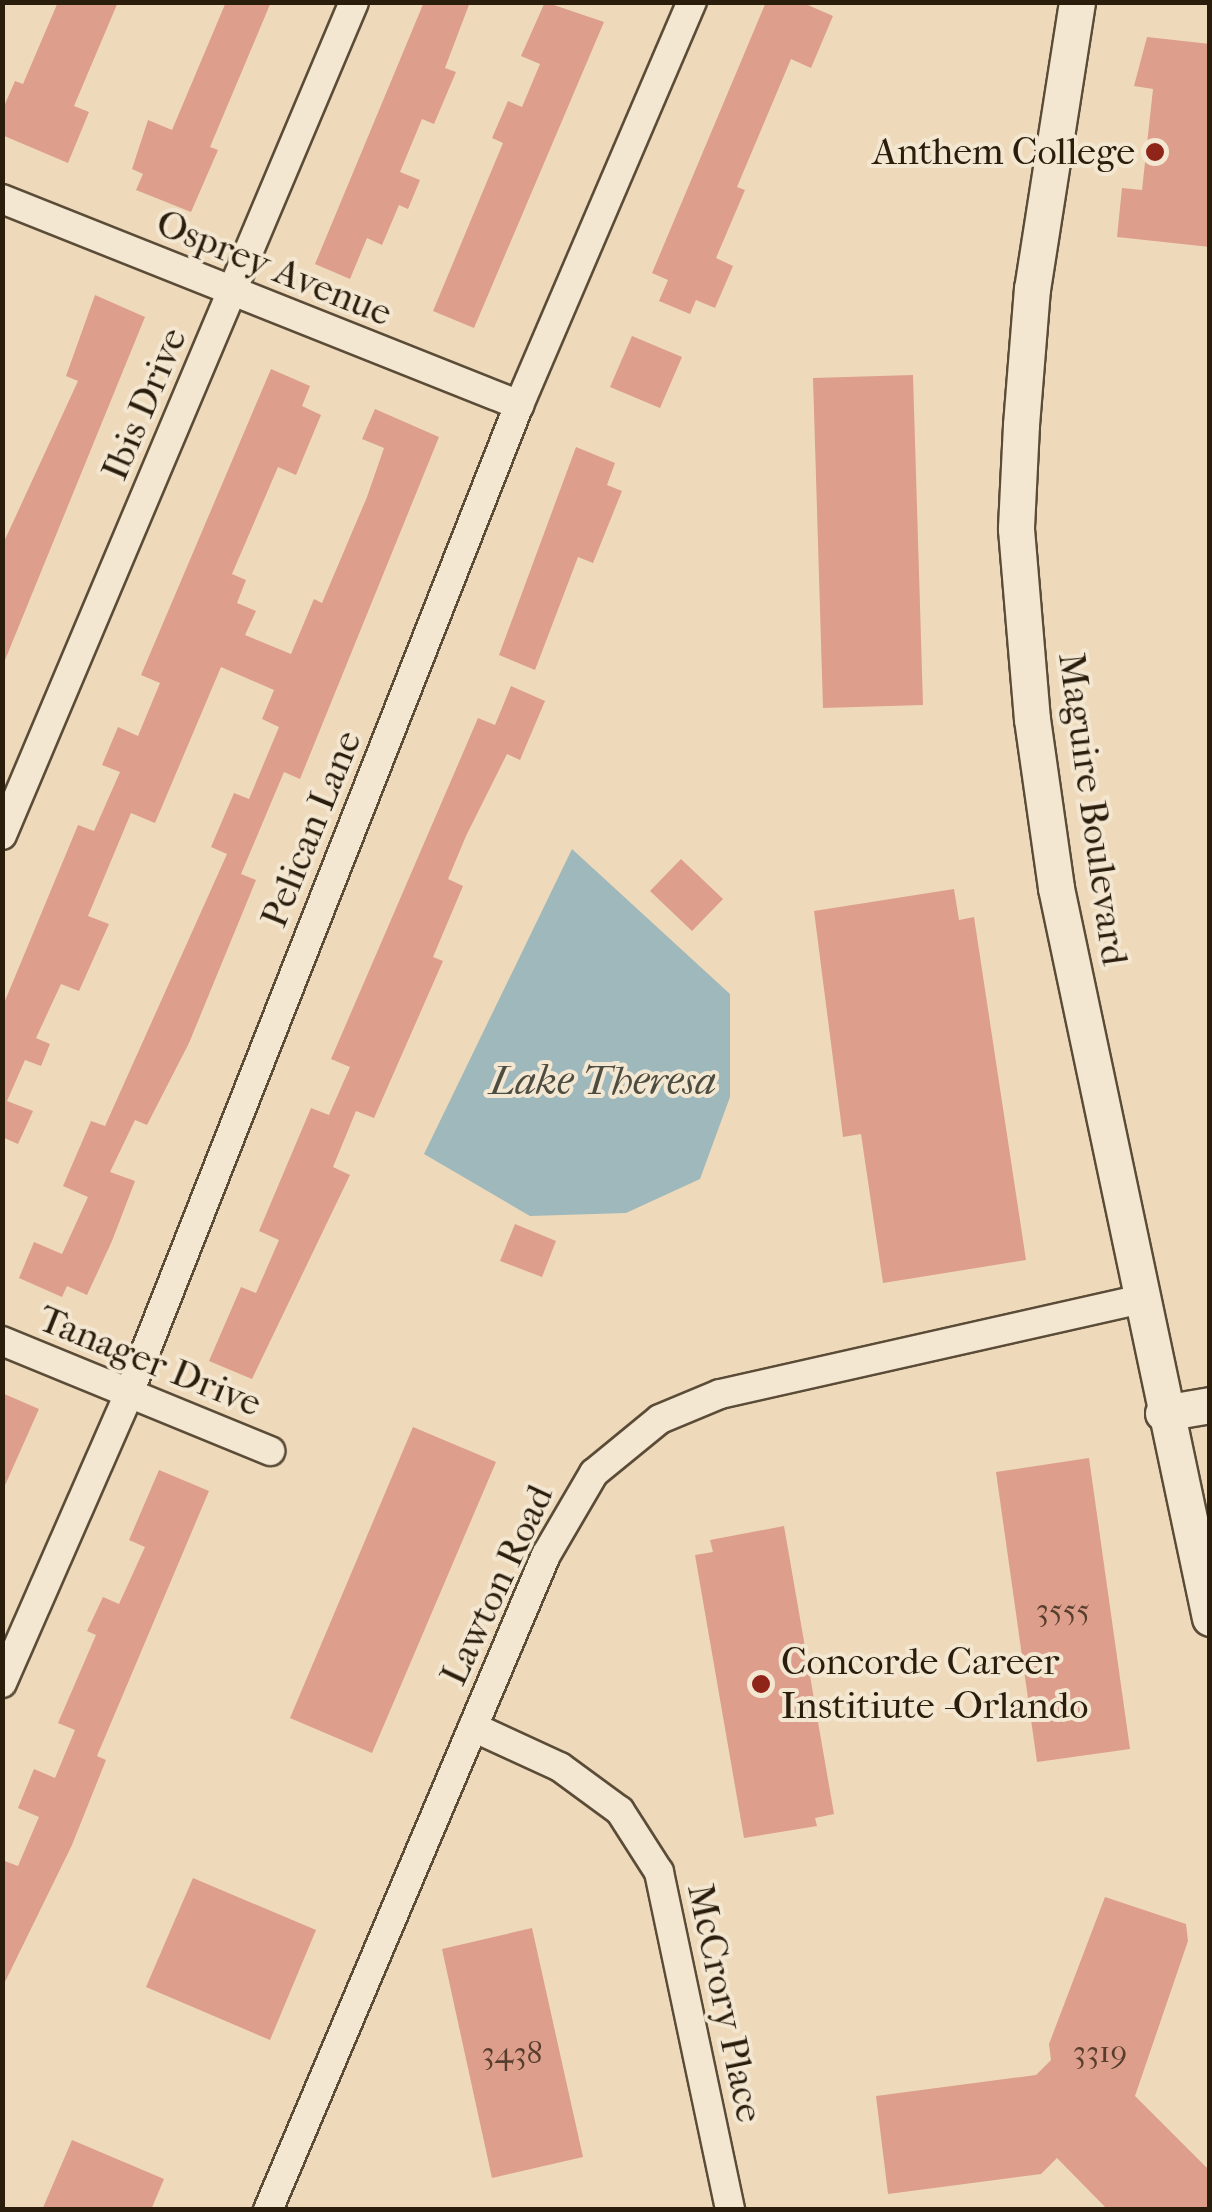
<!DOCTYPE html>
<style>
body{margin:0}
#map{position:relative;width:1212px;height:2212px;overflow:hidden;background:#eedaba;font-family:"IM FELL French Canon",serif}
div>[style]{position:absolute}
[style*='--x']{left:calc(var(--x)*1px);top:calc(var(--y)*1px);width:calc(var(--w)*1px);rotate:calc(var(--a)*1deg)}
.water>*{inset:0;background:#9fb8bb}
.building>*{inset:0;background:#dd9e8b}
.roads{filter:drop-shadow(2px 0 #5b4c38) drop-shadow(-2px 0 #5b4c38) drop-shadow(0 2px #5b4c38) drop-shadow(0 -2px #5b4c38)}
.minor>*{height:28px;margin:-14px;padding:0 14px;transform-origin:14px;border-radius:14px;background:#f4e7d2}
.tertiary>*{height:35px;margin:-17.5px;padding:0 17.5px;transform-origin:17.5px;border-radius:17.5px;background:#f4e7d2}
.dots>*{width:28px;height:28px;translate:-50% -50%;box-sizing:border-box;border:5px solid #f4e7d2;border-radius:50%}
span{translate:-50% -50%;white-space:nowrap;text-align:center;line-height:1.15;-webkit-text-stroke:8px #f4e7d2;paint-order:stroke}
.number-label{font-size:32px;color:#573d2c}
.number-label span{-webkit-text-stroke-width:0}
.poi-label{font-size:38px;color:#2a1d0c}
.right{translate:-100% -50%;text-align:right}
.left{translate:0 -50%;text-align:left}
.street-label{font-size:38px;color:#2a1d0c}
.water-label{font-size:40px;color:#4d4c41;font-style:italic}
.frame{position:absolute;inset:0;border:5px solid #2a1d0c;pointer-events:none}
</style>
<div id="map">
<div class="water">
<div style="clip-path:polygon(572px 849px,730px 994px,730px 1097px,700px 1179px,626px 1213px,530px 1216px,424px 1154px)"></div>
</div>
<div class="building">
<div style="clip-path:polygon(58px 2px,118px 2px,74px 106px,89px 112px,68px 163px,2px 135px,2px 111px,15px 81px,23px 84px)"></div>
<div style="clip-path:polygon(226px 2px,271px 2px,210px 147px,218px 150px,191px 212px,136px 190px,143px 174px,132px 169px,148px 120px,172px 130px)"></div>
<div style="clip-path:polygon(424px 2px,470px 2px,445px 68px,456px 72px,434px 124px,422px 119px,400px 172px,420px 180px,408px 209px,399px 205px,382px 245px,367px 238px,350px 279px,315px 264px)"></div>
<div style="clip-path:polygon(545px 2px,604px 22px,474px 328px,433px 311px,503px 143px,492px 138px,508px 101px,522px 107px,540px 64px,521px 56px)"></div>
<div style="clip-path:polygon(766px 2px,801px 2px,833px 16px,811px 68px,791px 59px,737px 187px,745px 190px,716px 258px,733px 266px,715px 308px,696px 300px,690px 314px,659px 301px,668px 280px,652px 273px)"></div>
<div style="clip-path:polygon(1147px 37px,1210px 44px,1210px 247px,1117px 237px,1122px 188px,1142px 190px,1153px 89px,1134px 86px)"></div>
<div style="clip-path:polygon(95px 295px,145px 317px,3px 665px,2px 546px,78px 381px,66px 376px)"></div>
<div style="clip-path:polygon(632px 336px,682px 357px,660px 408px,610px 387px)"></div>
<div style="clip-path:polygon(271px 369px,310px 386px,302px 406px,321px 415px,296px 475px,278px 467px,232px 574px,246px 580px,237px 603px,256px 611px,245px 635px,291px 654px,314px 599px,322px 603px,367px 497px,384px 448px,362px 439px,375px 409px,439px 437px,300px 779px,284px 772px,241px 874px,256px 880px,189px 1043px,147px 1125px,135px 1120px,110px 1172px,135px 1181px,112px 1241px,87px 1295px,67px 1286px,62px 1297px,19px 1278px,34px 1242px,62px 1254px,88px 1197px,63px 1186px,91px 1121px,105px 1126px,227px 854px,211px 847px,234px 793px,249px 799px,279px 727px,262px 719px,274px 690px,221px 667px,155px 823px,131px 813px,88px 916px,109px 924px,79px 991px,61px 984px,36px 1038px,50px 1044px,41px 1066px,25px 1060px,7px 1101px,33px 1111px,18px 1144px,2px 1137px,2px 1008px,78px 825px,94px 831px,120px 772px,102px 765px,118px 727px,138px 736px,160px 683px,141px 675px)"></div>
<div style="clip-path:polygon(913px 375px,923px 705px,823px 708px,813px 378px)"></div>
<div style="clip-path:polygon(576px 447px,615px 463px,607px 485px,622px 491px,593px 563px,578px 557px,535px 670px,499px 655px)"></div>
<div style="clip-path:polygon(511px 686px,545px 701px,520px 760px,507px 754px,466px 836px,448px 879px,463px 886px,433px 957px,443px 961px,374px 1118px,356px 1111px,333px 1167px,350px 1175px,252px 1379px,209px 1361px,241px 1287px,256px 1293px,279px 1240px,259px 1231px,311px 1108px,329px 1115px,350px 1067px,331px 1059px,478px 718px,495px 725px)"></div>
<div style="clip-path:polygon(681px 859px,723px 899px,692px 931px,650px 891px)"></div>
<div style="clip-path:polygon(954px 889px,959px 920px,974px 917px,1026px 1260px,883px 1283px,861px 1134px,843px 1137px,814px 911px)"></div>
<div style="clip-path:polygon(515px 1224px,556px 1241px,542px 1277px,500px 1261px)"></div>
<div style="clip-path:polygon(2px 1393px,39px 1409px,2px 1492px)"></div>
<div style="clip-path:polygon(413px 1427px,496px 1462px,372px 1753px,290px 1718px)"></div>
<div style="clip-path:polygon(1089px 1458px,1130px 1749px,1037px 1762px,996px 1472px)"></div>
<div style="clip-path:polygon(159px 1470px,209px 1491px,97px 1756px,106px 1760px,72px 1845px,2px 1988px,2px 1860px,18px 1866px,39px 1817px,18px 1808px,34px 1769px,55px 1778px,75px 1730px,58px 1723px,96px 1635px,87px 1631px,103px 1597px,119px 1604px,145px 1547px,129px 1540px)"></div>
<div style="clip-path:polygon(784px 1526px,834px 1814px,815px 1818px,817px 1826px,744px 1838px,695px 1555px,713px 1552px,710px 1540px)"></div>
<div style="clip-path:polygon(193px 1878px,316px 1930px,270px 2040px,146px 1987px)"></div>
<div style="clip-path:polygon(1105px 1897px,1186px 1924px,1188px 1941px,1135px 2096px,1210px 2171px,1210px 2210px,1108px 2210px,1057px 2158px,1041px 2174px,888px 2194px,876px 2096px,1036px 2075px,1051px 2060px,1049px 2044px)"></div>
<div style="clip-path:polygon(532px 1928px,583px 2157px,492px 2178px,442px 1949px)"></div>
<div style="clip-path:polygon(72px 2140px,164px 2179px,151px 2210px,42px 2210px)"></div>
</div>
<div class="roads">
<div class="minor">
<div style="--x:2;--y:199;--w:557;--a:21.72"></div>
<div style="--x:2;--y:835;--w:904;--a:-67.09"></div>
<div style="--x:2;--y:1341;--w:290;--a:22.3"></div>
<div style="--x:2;--y:1683;--w:317;--a:-66.3"></div>
<div style="--x:129;--y:1393;--w:1062;--a:-68.46"></div>
<div style="--x:519;--y:405;--w:439;--a:-66.8"></div>
<div style="--x:473;--y:1727;--w:96;--a:24.7"></div>
<div style="--x:560;--y:1767;--w:74;--a:36.3"></div>
<div style="--x:620;--y:1811;--w:72;--a:57.4"></div>
<div style="--x:659;--y:1872;--w:345;--a:78.1"></div>
<div style="--x:268;--y:2210;--w:712;--a:-67"></div>
<div style="--x:546;--y:1555;--w:95;--a:-59.7"></div>
<div style="--x:594;--y:1473;--w:85;--a:-39.3"></div>
<div style="--x:660;--y:1419;--w:65;--a:-22.6"></div>
<div style="--x:720;--y:1394;--w:428;--a:-12.7"></div>
</div>
<div class="tertiary">
<div style="--x:1077;--y:2;--w:290;--a:98.9"></div>
<div style="--x:1032;--y:288;--w:137;--a:94.6"></div>
<div style="--x:1021;--y:425;--w:104;--a:92.8"></div>
<div style="--x:1016;--y:529;--w:191;--a:85.2"></div>
<div style="--x:1032;--y:719;--w:171;--a:81.9"></div>
<div style="--x:1056;--y:888;--w:746;--a:78.09"></div>
<div style="--x:1163;--y:1413;--w:48;--a:-9.7"></div>
</div>
</div>
<div class="dots">
<div style="left:1155px;top:152px;background:#8f2418"></div>
<div style="left:761px;top:1684px;background:#8f2418"></div>
</div>
<div class="number-label">
<span style="left:1063px;top:1610px">3555</span>
<span style="left:1100px;top:2052px">3319</span>
<span style="left:512px;top:2053px">3438</span>
</div>
<div class="poi-label">
<span class="right" style="left:1135px;top:152px">Anthem College</span>
<span class="left" style="left:781px;top:1684px">Concorde Career<br>Institiute -Orlando</span>
</div>
<div class="street-label">
<span style="left:274px;top:268px;rotate:22deg">Osprey Avenue</span>
<span style="left:144px;top:404px;rotate:-67deg">Ibis Drive</span>
<span style="left:1093px;top:809px;rotate:82deg">Maguire Boulevard</span>
<span style="left:311px;top:829px;rotate:-68deg">Pelican Lane</span>
<span style="left:150px;top:1361px;rotate:22deg">Tanager Drive</span>
<span style="left:497px;top:1585px;rotate:-65deg">Lawton Road</span>
<span style="left:725px;top:2003px;rotate:78deg">McCrory Place</span>
</div>
<div class="water-label">
<span style="left:603px;top:1081px">Lake Theresa</span>
</div>
<div class="frame"></div>
</div>
